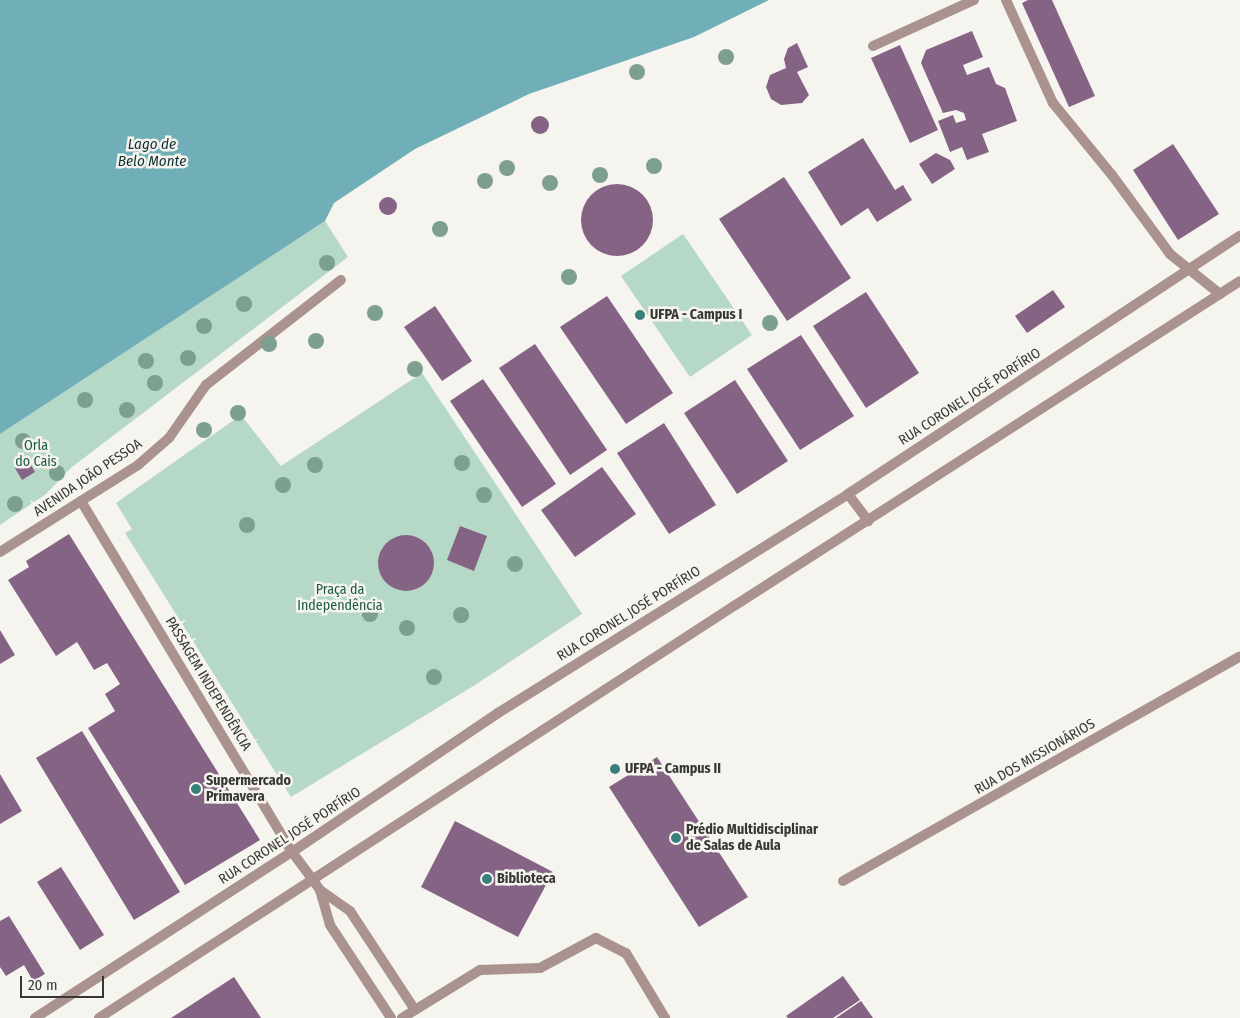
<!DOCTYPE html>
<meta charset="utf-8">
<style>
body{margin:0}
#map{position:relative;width:1240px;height:1018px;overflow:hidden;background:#f6f4ee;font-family:"Fira Sans Condensed",sans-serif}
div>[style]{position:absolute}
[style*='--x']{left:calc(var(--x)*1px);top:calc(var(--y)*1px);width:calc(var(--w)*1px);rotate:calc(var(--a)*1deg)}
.green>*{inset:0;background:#b6d8c7}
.water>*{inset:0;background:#71afb8}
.building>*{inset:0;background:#856384}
.round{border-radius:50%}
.service>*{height:10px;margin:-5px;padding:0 5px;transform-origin:5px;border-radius:5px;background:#aa938f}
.minor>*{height:10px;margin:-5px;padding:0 5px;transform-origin:5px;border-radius:5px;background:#aa938f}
.tertiary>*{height:10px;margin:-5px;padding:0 5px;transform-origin:5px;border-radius:5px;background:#aa938f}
.trees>*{width:16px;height:16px;margin:-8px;border-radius:50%;background:#7d9f8f}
.dots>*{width:14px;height:14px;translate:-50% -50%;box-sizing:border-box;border:2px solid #f6f4ee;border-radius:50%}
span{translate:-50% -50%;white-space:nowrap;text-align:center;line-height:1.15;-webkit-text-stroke:5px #f6f4ee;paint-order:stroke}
.poi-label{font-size:14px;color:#373735;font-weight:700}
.left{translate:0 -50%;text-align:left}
.street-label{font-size:14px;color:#373735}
.park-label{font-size:14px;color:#1a5a42}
.water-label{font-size:15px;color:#103035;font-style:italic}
.scale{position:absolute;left:20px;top:976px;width:84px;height:22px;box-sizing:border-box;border:2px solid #373735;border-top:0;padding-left:6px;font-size:15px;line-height:18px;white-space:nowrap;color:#373735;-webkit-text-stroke:4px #f6f4ee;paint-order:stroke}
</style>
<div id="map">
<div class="green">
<div style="clip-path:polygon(325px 221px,348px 257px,72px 467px,46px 494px,0 525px,0 434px)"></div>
<div style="clip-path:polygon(683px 234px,752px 335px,690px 377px,621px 276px)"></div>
<div style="clip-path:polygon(422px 373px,582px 614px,475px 685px,291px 797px,125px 533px,132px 529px,116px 503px,241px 415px,281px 466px)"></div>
</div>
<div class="water">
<div style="clip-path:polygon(0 0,769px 0,694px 37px,529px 94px,415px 149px,334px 203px,325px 221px,0 434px)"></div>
</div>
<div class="building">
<div style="clip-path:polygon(1028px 0,1052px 0,1095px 96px,1069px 107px,1022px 3px)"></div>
<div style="clip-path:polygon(972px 31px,983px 57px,963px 65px,967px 75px,989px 67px,996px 84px,1005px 88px,1017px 121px,982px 134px,989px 152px,967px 160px,962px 147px,950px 152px,938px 121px,953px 115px,956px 123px,966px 120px,964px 113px,956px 110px,943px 113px,921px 63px,926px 50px)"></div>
<div style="clip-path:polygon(797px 43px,808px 67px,797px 72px,809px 95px,802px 103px,781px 105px,771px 99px,766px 87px,770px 75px,786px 68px,784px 59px,788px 48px)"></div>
<div style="clip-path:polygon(900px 45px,938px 130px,910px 143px,871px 58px)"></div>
<div class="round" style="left:531px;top:116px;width:18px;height:18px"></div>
<div style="clip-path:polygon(863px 138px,895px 190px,903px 185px,912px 200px,877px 222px,868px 208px,841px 226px,808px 172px)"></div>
<div style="clip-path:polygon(1173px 144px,1219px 214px,1178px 240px,1133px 170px)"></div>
<div style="clip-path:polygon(936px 153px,950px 160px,955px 169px,932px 184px,919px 164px)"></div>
<div style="clip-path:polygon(784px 177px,851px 278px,787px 321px,719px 219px)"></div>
<div class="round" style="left:581px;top:184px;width:72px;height:72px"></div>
<div class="round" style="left:379px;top:197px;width:18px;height:18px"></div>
<div style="clip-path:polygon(1053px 290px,1065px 307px,1027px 333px,1015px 316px)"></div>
<div style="clip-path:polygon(866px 292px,919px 373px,866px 408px,813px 326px)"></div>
<div style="clip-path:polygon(607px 296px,673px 393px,626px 424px,560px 327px)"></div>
<div style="clip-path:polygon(435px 306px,472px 361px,442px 381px,404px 327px)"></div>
<div style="clip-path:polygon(801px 335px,854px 416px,800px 450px,747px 369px)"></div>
<div style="clip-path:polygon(535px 344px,607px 450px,570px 475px,499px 368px)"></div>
<div style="clip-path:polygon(483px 379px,556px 484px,522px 507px,450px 401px)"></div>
<div style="clip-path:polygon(735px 380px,788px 461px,737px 494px,684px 413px)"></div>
<div style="clip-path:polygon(664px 423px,716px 505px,669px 534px,617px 453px)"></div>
<div style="clip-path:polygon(28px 460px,35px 472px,22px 480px,15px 468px)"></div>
<div style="clip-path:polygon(602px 467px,636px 514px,575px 557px,541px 510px)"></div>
<div style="clip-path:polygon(460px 526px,487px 536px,474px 571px,447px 560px)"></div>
<div style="clip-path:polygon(69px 534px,260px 840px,185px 885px,88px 728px,115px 711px,105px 694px,120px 684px,107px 663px,94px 670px,77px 642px,56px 656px,8px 580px,29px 567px,26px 561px)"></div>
<div class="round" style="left:378px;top:535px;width:56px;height:56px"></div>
<div style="clip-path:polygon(0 630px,15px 655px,0 664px)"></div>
<div style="clip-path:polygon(82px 731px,180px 892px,134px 920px,36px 758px)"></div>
<div style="clip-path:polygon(657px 757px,748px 897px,699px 927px,609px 787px)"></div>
<div style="clip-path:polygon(0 774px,22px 811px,0 824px)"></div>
<div style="clip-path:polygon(455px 821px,553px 872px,518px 937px,421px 887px)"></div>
<div style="clip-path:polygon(61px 867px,104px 935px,80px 950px,37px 882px)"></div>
<div style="clip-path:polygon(9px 916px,45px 974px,33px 981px,24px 965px,6px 976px,0 967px,0 921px)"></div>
<div style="clip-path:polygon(843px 976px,860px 1000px,833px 1018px,788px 1018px,786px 1016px)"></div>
<div style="clip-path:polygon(234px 977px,261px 1018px,171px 1018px)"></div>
<div style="clip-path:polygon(861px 1001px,873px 1018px,836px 1018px)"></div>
</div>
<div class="service">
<div style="--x:313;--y:880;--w:12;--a:55"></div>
<div style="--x:320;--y:890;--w:37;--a:35"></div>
<div style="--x:350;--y:911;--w:118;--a:56.7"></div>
<div style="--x:320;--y:890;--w:36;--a:74"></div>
<div style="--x:330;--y:925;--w:111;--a:56.7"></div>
<div style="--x:402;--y:1018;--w:92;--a:-31.6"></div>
<div style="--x:480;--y:970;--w:60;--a:-1.9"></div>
<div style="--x:540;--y:968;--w:64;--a:-28.2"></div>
<div style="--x:596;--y:938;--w:34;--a:27"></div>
<div style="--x:626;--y:953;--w:76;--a:59"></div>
</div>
<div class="minor">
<div style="--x:1006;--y:0;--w:113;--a:65.5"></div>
<div style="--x:1053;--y:103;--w:93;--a:50.7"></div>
<div style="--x:1112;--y:175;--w:98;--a:53.7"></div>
<div style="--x:1170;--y:254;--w:64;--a:38.7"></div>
<div style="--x:873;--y:46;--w:111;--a:-24.5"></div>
<div style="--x:81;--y:501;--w:410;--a:59"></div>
<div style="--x:292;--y:852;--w:35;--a:53"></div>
<div style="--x:0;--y:552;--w:163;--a:-32.2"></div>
<div style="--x:138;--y:465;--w:41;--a:-41.1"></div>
<div style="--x:169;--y:438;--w:65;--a:-55.1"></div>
<div style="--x:206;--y:385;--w:171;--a:-37.9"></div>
<div style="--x:843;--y:881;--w:456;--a:-29.5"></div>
</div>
<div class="tertiary">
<div style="--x:848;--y:494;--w:34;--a:53"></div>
<div style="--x:35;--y:1018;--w:306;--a:-32.9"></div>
<div style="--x:292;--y:852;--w:249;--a:-34"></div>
<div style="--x:498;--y:713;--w:413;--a:-32"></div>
<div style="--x:848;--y:494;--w:469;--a:-33.4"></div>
<div style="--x:99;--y:1018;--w:757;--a:-32.98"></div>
<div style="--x:734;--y:606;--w:601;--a:-32.71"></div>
</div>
<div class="trees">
<div style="left:726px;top:57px"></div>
<div style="left:637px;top:72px"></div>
<div style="left:654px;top:166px"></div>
<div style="left:507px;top:168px"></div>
<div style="left:600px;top:175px"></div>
<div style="left:485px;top:181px"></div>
<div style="left:550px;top:183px"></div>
<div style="left:440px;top:229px"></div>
<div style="left:327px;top:263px"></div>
<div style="left:569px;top:277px"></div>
<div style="left:244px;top:304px"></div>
<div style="left:375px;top:313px"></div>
<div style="left:770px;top:323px"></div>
<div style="left:204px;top:326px"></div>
<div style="left:316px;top:341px"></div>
<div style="left:269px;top:344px"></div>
<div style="left:188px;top:358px"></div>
<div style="left:146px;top:361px"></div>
<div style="left:415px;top:369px"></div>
<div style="left:155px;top:383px"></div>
<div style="left:85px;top:400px"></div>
<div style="left:127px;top:410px"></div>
<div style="left:238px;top:413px"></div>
<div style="left:204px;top:430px"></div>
<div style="left:23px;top:441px"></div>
<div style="left:462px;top:463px"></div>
<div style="left:315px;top:465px"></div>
<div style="left:57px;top:473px"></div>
<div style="left:283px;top:485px"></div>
<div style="left:484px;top:495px"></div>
<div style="left:15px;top:504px"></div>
<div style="left:247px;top:525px"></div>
<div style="left:515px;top:564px"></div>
<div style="left:370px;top:614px"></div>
<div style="left:461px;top:615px"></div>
<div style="left:407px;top:628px"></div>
<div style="left:434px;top:677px"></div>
</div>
<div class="dots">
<div style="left:640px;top:315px;background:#38807c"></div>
<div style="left:615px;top:769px;background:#38807c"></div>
<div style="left:196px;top:789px;background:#38807c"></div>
<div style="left:676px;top:838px;background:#38807c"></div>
<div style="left:487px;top:879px;background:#38807c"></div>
</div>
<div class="poi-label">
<span class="left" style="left:650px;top:315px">UFPA - Campus I</span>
<span class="left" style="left:625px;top:769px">UFPA - Campus II</span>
<span class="left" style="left:206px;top:789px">Supermercado<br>Primavera</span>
<span class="left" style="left:686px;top:838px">Prédio Multidisciplinar<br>de Salas de Aula</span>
<span class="left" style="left:497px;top:879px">Biblioteca</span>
</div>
<div class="street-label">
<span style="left:970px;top:397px;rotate:-33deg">RUA CORONEL JOSÉ PORFÍRIO</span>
<span style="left:88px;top:478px;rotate:-34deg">AVENIDA JOÃO PESSOA</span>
<span style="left:629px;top:614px;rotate:-32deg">RUA CORONEL JOSÉ PORFÍRIO</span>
<span style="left:208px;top:684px;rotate:59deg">PASSAGEM INDEPENDÊNCIA</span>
<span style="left:1035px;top:757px;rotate:-30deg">RUA DOS MISSIONÁRIOS</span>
<span style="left:290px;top:836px;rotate:-33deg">RUA CORONEL JOSÉ PORFÍRIO</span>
</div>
<div class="park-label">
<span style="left:36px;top:454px">Orla<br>do Cais</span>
<span style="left:340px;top:598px">Praça da<br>Independência</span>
</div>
<div class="water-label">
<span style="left:152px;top:153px">Lago de<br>Belo Monte</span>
</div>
<div class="scale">20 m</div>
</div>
